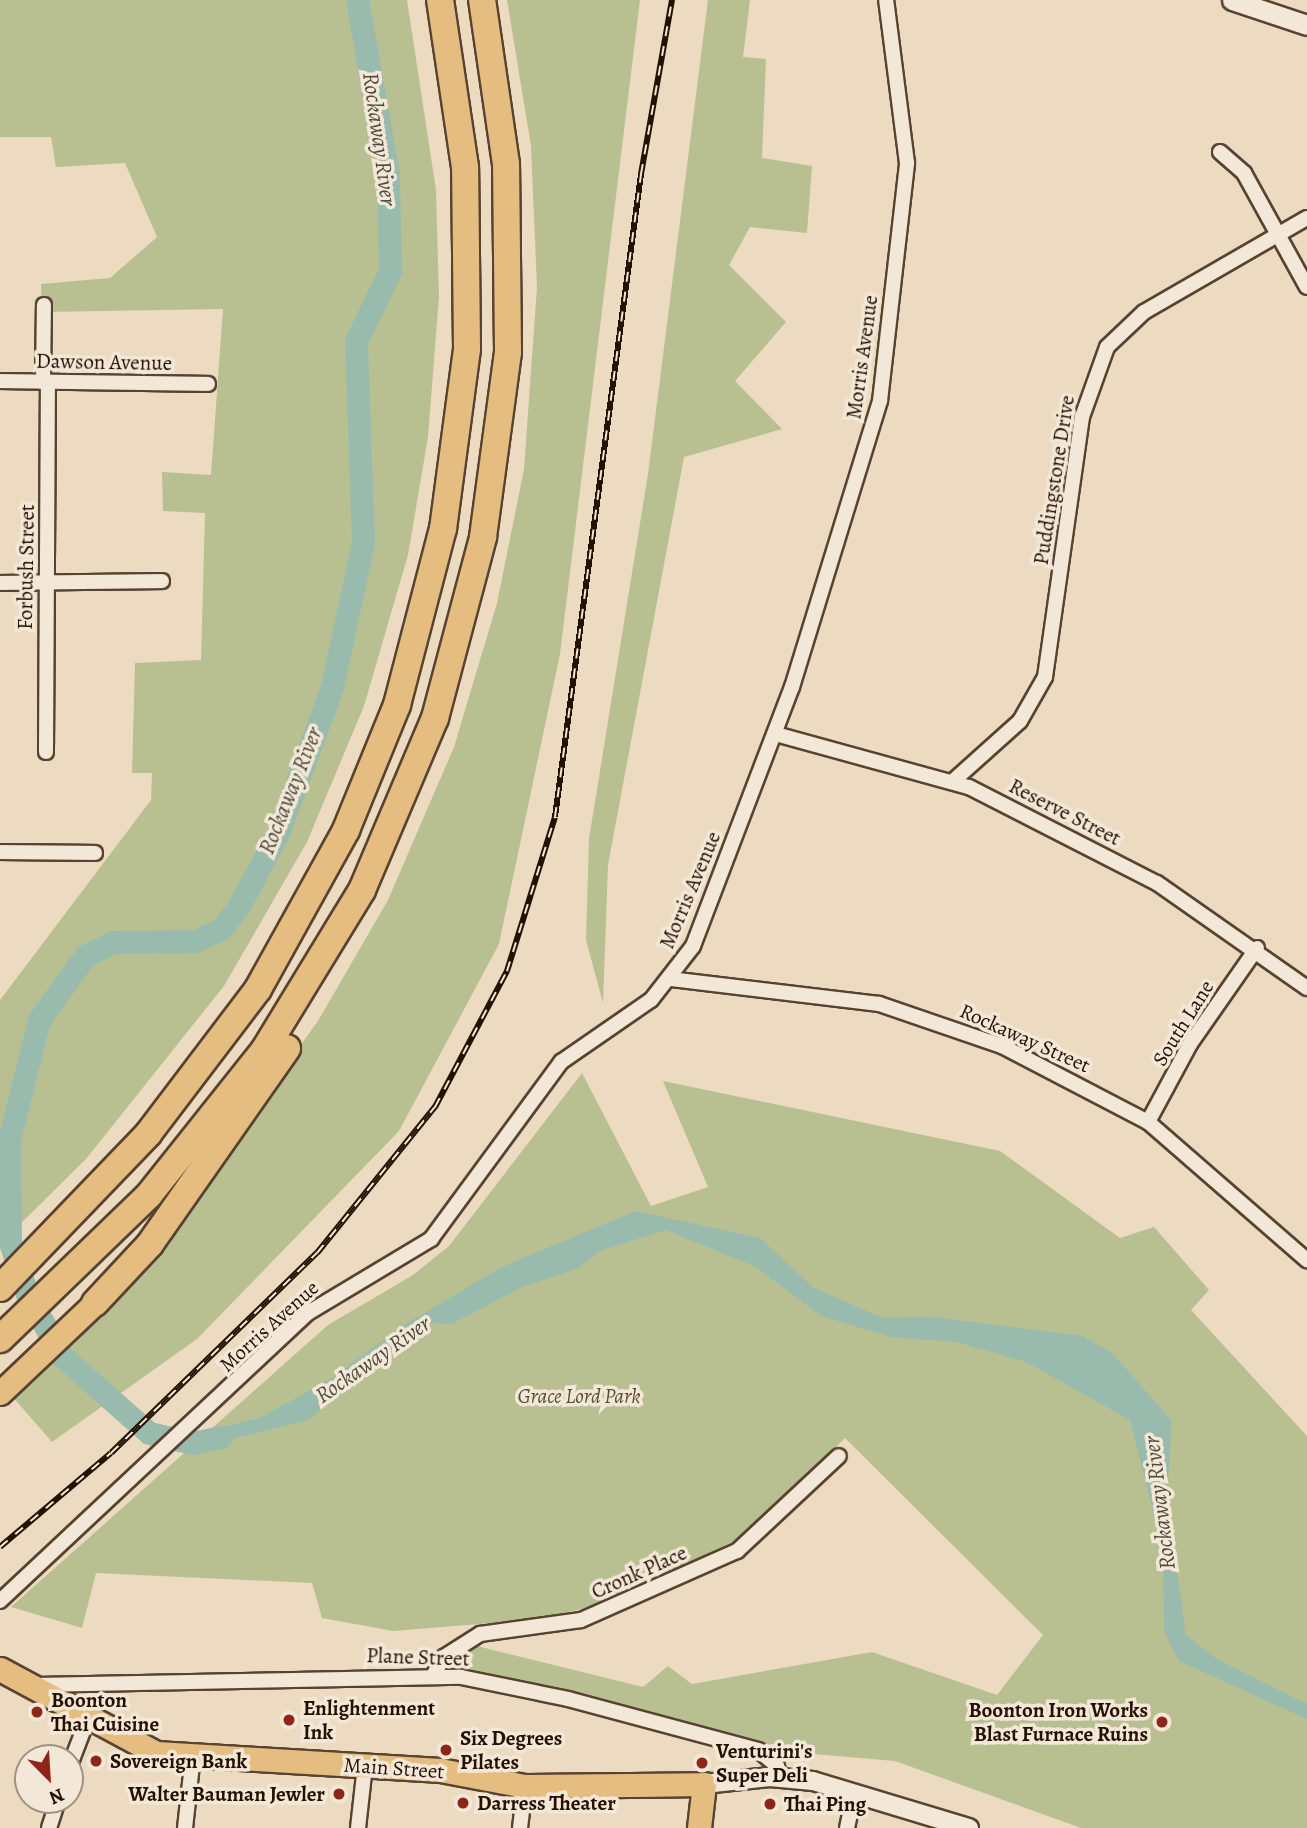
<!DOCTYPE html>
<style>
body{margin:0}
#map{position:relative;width:1307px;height:1828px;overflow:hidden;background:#ecdac1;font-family:Alegreya,serif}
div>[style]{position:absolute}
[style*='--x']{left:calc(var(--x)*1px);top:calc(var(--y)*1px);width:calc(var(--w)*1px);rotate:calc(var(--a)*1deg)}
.green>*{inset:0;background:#b8c092}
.water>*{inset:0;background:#99bbae}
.river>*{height:23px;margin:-11.5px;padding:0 11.5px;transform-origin:11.5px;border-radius:11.5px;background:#99bbae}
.roads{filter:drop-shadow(2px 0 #574330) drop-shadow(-2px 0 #574330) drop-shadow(0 2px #574330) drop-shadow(0 -2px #574330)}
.minor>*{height:14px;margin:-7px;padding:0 7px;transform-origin:7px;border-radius:7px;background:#f3e7d7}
.tertiary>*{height:18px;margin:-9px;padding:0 9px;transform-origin:9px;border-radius:9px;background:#f3e7d7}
.secondary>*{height:19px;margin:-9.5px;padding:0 9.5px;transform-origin:9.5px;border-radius:9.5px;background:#f3e7d7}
.primary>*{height:23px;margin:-11.5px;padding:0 11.5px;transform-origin:11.5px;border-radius:11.5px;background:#e6bd80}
.motorway>*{height:26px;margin:-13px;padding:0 13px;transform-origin:13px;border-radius:13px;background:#e6bd80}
.rail>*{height:6px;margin-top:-3px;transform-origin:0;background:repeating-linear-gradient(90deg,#f3e7d7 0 10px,#251100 0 20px);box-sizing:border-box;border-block:2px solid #251100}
.dots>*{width:19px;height:19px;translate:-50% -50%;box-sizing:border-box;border:4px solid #f3e7d7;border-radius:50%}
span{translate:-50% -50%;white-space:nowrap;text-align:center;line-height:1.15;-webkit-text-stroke:7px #f3e7d7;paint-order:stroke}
.street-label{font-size:21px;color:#251100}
.park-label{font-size:21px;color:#584e33;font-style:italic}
.poi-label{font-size:21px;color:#251100;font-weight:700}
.left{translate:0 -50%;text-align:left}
.right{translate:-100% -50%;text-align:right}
.water-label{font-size:23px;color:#4e4c3d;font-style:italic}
.north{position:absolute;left:14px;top:1744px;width:70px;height:70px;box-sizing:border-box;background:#f3e7d7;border:2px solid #a19181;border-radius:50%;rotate:156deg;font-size:19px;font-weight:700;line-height:28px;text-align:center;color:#251100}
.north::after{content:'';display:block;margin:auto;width:24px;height:32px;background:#8f2418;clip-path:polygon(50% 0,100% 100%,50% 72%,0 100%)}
</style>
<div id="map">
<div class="green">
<div style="clip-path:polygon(0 0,407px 0,436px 190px,439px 297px,428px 437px,408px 555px,364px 706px,307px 842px,224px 986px,86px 1159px,0 1244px,0 1000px,151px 800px,152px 773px,132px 773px,135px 663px,201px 660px,205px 513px,163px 511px,162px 472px,211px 475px,223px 309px,42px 312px,41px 284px,110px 278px,157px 237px,125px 163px,56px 167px,51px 137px,0 137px)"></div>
<div style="clip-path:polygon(507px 0,640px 0,560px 654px,499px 944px,399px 1131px,197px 1339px,52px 1442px,4px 1387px,0 1391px,0 1376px,158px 1225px,226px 1148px,318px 1021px,388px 900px,454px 747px,497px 603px,524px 469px,537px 287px,531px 146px)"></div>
<div style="clip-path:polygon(708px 0,750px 0,743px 57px,766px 59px,762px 158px,812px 166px,807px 233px,750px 227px,729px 265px,786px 322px,735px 381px,782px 429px,684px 457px,608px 865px,603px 1003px,586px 940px,589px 839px,648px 474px)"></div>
<div style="clip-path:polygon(582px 1073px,651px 1206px,708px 1187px,663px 1081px,1000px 1151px,1120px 1238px,1154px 1227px,1209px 1290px,1191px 1310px,1307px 1436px,1307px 1828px,1081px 1828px,895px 1761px,790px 1752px,458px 1666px,473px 1645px,643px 1687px,668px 1666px,692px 1684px,872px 1652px,997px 1695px,1043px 1635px,845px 1438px,746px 1535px,614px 1601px,540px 1619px,393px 1631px,322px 1618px,312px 1583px,96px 1573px,82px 1628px,11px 1607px,328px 1325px,413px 1275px,449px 1246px)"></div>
</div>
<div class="water">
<div style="clip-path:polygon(636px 1211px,760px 1238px,814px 1288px,883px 1318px,934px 1317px,1083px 1336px,1113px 1354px,1172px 1421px,1167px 1498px,1186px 1635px,1217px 1659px,1307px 1704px,1307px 1719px,1179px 1661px,1164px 1631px,1163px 1551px,1130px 1420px,1026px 1362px,956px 1342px,891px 1337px,821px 1316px,756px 1267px,666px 1230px,600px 1251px,577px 1269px,524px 1286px,452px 1324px,430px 1323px,308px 1420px,185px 1450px,206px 1431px,259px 1418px,331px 1379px,402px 1326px,504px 1266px)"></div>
</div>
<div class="river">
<div style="--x:221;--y:1437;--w:29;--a:168"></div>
<div style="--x:193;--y:1443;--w:45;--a:-167.2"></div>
<div style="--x:149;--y:1433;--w:116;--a:-138.5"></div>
<div style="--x:62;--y:1356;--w:71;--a:-119.4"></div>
<div style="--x:27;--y:1294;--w:55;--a:-108.1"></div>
<div style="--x:10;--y:1242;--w:102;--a:-90.6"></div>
<div style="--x:9;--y:1140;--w:124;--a:-76"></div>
<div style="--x:39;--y:1020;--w:79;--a:-54.3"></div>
<div style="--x:85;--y:956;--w:31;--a:-27"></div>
<div style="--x:113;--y:942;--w:83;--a:-0.7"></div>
<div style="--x:196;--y:941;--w:28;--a:-26"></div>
<div style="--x:221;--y:929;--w:29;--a:-52"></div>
<div style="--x:239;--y:906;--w:83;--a:-61.9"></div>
<div style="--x:278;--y:833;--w:156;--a:-69.7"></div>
<div style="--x:332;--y:687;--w:147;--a:-77.9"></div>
<div style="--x:363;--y:543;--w:202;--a:-92"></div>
<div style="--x:356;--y:341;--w:78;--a:-64.1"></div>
<div style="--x:390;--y:271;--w:96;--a:-91.2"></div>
<div style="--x:388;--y:175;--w:178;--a:-100"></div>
</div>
<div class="roads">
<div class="minor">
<div style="--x:1220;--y:152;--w:32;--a:41"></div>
<div style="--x:1244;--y:173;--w:130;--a:61.1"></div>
<div style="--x:0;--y:381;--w:208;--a:0.8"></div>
<div style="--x:43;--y:382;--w:77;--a:-89.3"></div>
<div style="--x:0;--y:583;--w:162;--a:-0.7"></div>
<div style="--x:776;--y:734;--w:200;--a:15.4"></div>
<div style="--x:969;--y:787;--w:211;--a:27.1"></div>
<div style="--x:1157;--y:883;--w:183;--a:35"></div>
<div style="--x:46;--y:752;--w:370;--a:-89.7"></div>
<div style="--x:952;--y:782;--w:91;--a:-41.9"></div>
<div style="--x:1020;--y:721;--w:51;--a:-60.4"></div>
<div style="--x:1045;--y:677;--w:263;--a:-81.9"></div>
<div style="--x:1082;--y:417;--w:74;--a:-70.3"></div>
<div style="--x:1107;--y:347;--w:51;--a:-43.4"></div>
<div style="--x:1144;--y:312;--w:188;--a:-30"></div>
<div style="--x:0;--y:852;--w:95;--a:0.6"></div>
<div style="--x:670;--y:979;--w:210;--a:6.8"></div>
<div style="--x:879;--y:1004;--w:130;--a:18.9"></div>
<div style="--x:1002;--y:1046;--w:165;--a:27.5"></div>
<div style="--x:1148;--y:1122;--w:211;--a:41"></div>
<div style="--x:1148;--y:1122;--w:89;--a:-61.7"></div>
<div style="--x:1190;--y:1044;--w:117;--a:-55.1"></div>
<div style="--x:0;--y:1601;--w:422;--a:-43.1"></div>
<div style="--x:308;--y:1313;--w:144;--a:-31"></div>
<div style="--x:431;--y:1239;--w:220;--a:-53.7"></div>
<div style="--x:561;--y:1062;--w:109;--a:-34.6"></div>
<div style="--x:651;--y:1000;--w:68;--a:-52.1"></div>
<div style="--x:693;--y:946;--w:277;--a:-69.1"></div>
<div style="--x:792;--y:687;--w:299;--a:-72.9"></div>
<div style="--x:880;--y:401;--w:240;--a:-83.5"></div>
<div style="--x:907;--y:163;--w:164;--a:-97.3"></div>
<div style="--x:434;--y:1674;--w:20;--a:-60"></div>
<div style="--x:444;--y:1657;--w:43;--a:-32.6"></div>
<div style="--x:480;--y:1634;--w:102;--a:-7.9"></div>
<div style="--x:581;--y:1620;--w:171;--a:-23.9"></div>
<div style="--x:737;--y:1551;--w:139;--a:-43"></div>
<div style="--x:36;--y:1685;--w:425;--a:-1.1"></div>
<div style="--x:461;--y:1677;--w:109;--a:11.6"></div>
<div style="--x:568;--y:1699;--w:197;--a:15"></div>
<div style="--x:758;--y:1750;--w:25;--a:40"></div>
<div style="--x:777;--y:1766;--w:11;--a:80"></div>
<div style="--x:70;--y:1765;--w:50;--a:-69"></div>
<div style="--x:49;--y:1828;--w:29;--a:-72"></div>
<div style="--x:185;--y:1828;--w:72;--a:-83.7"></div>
<div style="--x:358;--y:1828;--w:62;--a:-83.6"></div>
<div style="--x:520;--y:1828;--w:42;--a:-83.2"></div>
<div style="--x:847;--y:1828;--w:35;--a:-78"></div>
</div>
<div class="tertiary">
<div style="--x:704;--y:1784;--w:66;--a:-6.1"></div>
<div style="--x:770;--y:1777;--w:43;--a:5.3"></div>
<div style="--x:813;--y:1781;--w:163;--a:16.8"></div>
</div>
<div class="secondary">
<div style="--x:1232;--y:0;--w:79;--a:18.4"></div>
</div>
<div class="primary">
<div style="--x:0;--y:1393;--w:131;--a:-43.5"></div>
<div style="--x:0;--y:1669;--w:177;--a:28.3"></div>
<div style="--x:156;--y:1753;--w:285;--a:3.4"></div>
<div style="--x:440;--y:1770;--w:86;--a:10.7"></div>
<div style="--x:525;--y:1786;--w:179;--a:-0.6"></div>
<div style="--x:704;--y:1784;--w:44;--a:96.5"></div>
</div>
<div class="motorway">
<div style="--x:0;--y:1288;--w:214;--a:-46.1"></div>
<div style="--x:148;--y:1134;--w:182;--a:-52.8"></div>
<div style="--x:258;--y:989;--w:182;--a:-61"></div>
<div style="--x:346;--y:830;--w:135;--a:-67.8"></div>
<div style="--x:397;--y:705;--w:182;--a:-75.4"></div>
<div style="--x:443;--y:529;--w:182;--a:-82.4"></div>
<div style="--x:467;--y:349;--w:182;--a:-90.6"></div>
<div style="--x:465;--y:167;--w:169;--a:-98.5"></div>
<div style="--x:95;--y:1303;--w:81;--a:-47"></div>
<div style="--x:150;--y:1244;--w:239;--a:-55"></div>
<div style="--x:0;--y:1339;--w:207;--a:-44"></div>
<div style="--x:149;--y:1195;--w:186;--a:-51.5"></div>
<div style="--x:265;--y:1049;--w:186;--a:-58.6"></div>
<div style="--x:362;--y:890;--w:187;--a:-67"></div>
<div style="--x:435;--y:718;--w:187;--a:-75.1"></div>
<div style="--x:483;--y:537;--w:187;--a:-82.3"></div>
<div style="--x:508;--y:352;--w:188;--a:-90.6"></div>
<div style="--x:506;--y:164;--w:166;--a:-98.3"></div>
</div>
</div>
<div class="rail">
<div style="--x:0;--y:1547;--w:145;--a:-40.3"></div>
<div style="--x:111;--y:1453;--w:287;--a:-44.2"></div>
<div style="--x:317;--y:1253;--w:188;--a:-51.1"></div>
<div style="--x:435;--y:1107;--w:154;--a:-62.1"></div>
<div style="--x:507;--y:971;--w:161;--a:-72.7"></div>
<div style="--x:555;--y:817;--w:649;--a:-82.38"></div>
<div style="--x:641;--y:174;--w:177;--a:-79.9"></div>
</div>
<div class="dots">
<div style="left:37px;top:1712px;background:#8f2418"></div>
<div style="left:289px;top:1720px;background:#8f2418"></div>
<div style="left:1162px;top:1722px;background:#8f2418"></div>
<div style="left:446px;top:1750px;background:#8f2418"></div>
<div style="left:96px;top:1761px;background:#8f2418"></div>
<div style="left:702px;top:1763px;background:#8f2418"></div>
<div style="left:339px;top:1794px;background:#8f2418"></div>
<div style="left:463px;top:1803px;background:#8f2418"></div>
<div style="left:770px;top:1804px;background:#8f2418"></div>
</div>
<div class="street-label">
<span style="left:862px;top:357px;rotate:-82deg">Morris Avenue</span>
<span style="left:104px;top:362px;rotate:1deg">Dawson Avenue</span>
<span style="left:1054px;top:480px;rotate:-81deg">Puddingstone Drive</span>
<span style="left:26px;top:567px;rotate:-89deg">Forbush Street</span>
<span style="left:1065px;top:812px;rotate:27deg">Reserve Street</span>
<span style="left:690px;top:890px;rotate:-67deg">Morris Avenue</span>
<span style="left:1183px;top:1023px;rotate:-58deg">South Lane</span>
<span style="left:1025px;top:1038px;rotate:24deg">Rockaway Street</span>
<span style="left:269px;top:1326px;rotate:-42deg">Morris Avenue</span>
<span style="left:639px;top:1572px;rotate:-24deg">Cronk Place</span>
<span style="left:418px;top:1657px;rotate:2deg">Plane Street</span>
<span style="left:394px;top:1768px;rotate:4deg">Main Street</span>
</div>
<div class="park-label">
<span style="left:579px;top:1396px">Grace Lord Park</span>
</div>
<div class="poi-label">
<span class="left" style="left:51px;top:1712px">Boonton<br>Thai Cuisine</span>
<span class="left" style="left:303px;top:1720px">Enlightenment<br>Ink</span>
<span class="right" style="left:1148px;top:1722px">Boonton Iron Works<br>Blast Furnace Ruins</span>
<span class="left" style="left:460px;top:1750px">Six Degrees<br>Pilates</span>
<span class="left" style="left:716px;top:1763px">Venturini's<br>Super Deli</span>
<span class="left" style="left:110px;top:1761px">Sovereign Bank</span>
<span class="right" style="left:325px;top:1794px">Walter Bauman Jewler</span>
<span class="left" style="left:477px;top:1803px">Darress Theater</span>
<span class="left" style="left:784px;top:1804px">Thai Ping</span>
</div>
<div class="water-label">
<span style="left:379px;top:139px;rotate:82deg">Rockaway River</span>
<span style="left:291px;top:791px;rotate:-68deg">Rockaway River</span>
<span style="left:373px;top:1360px;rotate:-35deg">Rockaway River</span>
<span style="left:1160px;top:1503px;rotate:-97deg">Rockaway River</span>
</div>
<div class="north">N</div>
</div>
